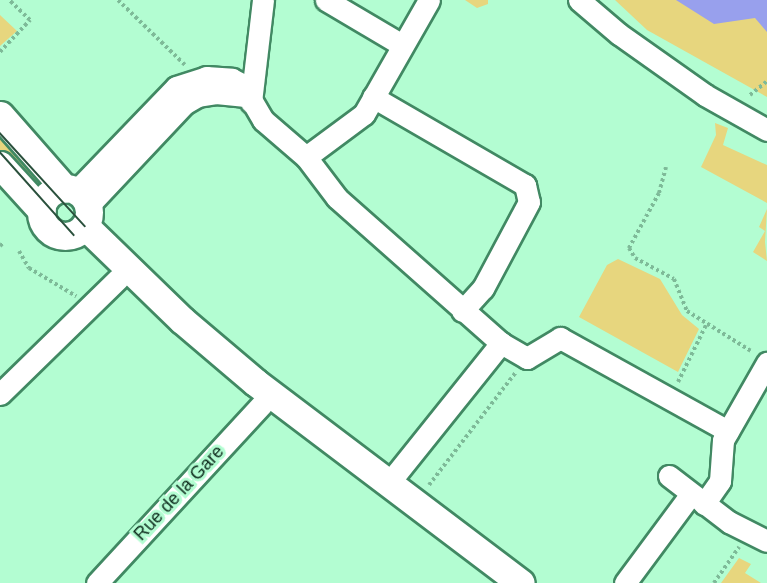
<!DOCTYPE html>
<style>
body{margin:0}
#map{position:relative;width:767px;height:583px;overflow:hidden;background:#b3fdd2;font-family:Arial,sans-serif}
div>[style]{position:absolute}
[style*='--x']{left:calc(var(--x)*1px);top:calc(var(--y)*1px);width:calc(var(--w)*1px);rotate:calc(var(--a)*1deg)}
.green>*{inset:0;background:#e7d67e}
.water>*{inset:0;background:#98a0ed}
.path>*{height:4px;margin-top:-2px;transform-origin:0;background:repeating-linear-gradient(90deg,#7eba98 0 3px,transparent 0 6px)}
.roads{filter:drop-shadow(2px 0 #418963) drop-shadow(-2px 0 #418963) drop-shadow(0 2px #418963) drop-shadow(0 -2px #418963)}
.minor>*{height:21px;margin:-10.5px;padding:0 10.5px;transform-origin:10.5px;border-radius:10.5px;background:#fff}
.major>*{height:27px;margin:-13.5px;padding:0 13.5px;transform-origin:13.5px;border-radius:13.5px;background:#fff}
.major>.ring{margin:-13.5px;padding:0;box-sizing:content-box;background:none;border:27px solid #fff;border-radius:50%}
.tram>*{height:1.5px;margin:-0.75px;padding:0 0.75px;transform-origin:0.75px;border-radius:0.75px;background:#2b513d}
span{translate:-50% -50%;white-space:nowrap;text-align:center;line-height:1.15;-webkit-text-stroke:6px #b3fdd2;paint-order:stroke}
.street-label{font-size:18px;color:#0e2c1d}
</style>
<div id="map">
<div class="green">
<div style="clip-path:polygon(465px 0,488px 0,488px 4px,477px 8px)"></div>
<div style="clip-path:polygon(615px 0,767px 0,767px 97px,647px 30px)"></div>
<div style="clip-path:polygon(0 15px,17px 31px,0 46px)"></div>
<div style="clip-path:polygon(715px 123px,728px 128px,723px 145px,767px 165px,767px 203px,701px 167px,716px 135px)"></div>
<div style="clip-path:polygon(0 127px,44px 176px,27px 190px,0 159px)"></div>
<div style="clip-path:polygon(767px 209px,765px 242px,767px 261px,753px 252px,765px 231px,759px 227px)"></div>
<div style="clip-path:polygon(618px 259px,660px 279px,682px 315px,699px 329px,678px 372px,579px 317px,607px 265px)"></div>
<div style="clip-path:polygon(739px 558px,751px 564px,745px 573px,761px 583px,721px 583px)"></div>
</div>
<div class="water">
<div style="clip-path:polygon(676px 0,767px 0,767px 32px,755px 18px,714px 24px)"></div>
</div>
<div class="path">
<div style="--x:118;--y:0;--w:93;--a:44.1"></div>
<div style="--x:0;--y:52;--w:44;--a:-46.8"></div>
<div style="--x:30;--y:20;--w:29;--a:-136"></div>
<div style="--x:750;--y:95;--w:22;--a:-39"></div>
<div style="--x:666;--y:167;--w:27;--a:105"></div>
<div style="--x:659;--y:193;--w:63;--a:118.6"></div>
<div style="--x:629;--y:248;--w:12;--a:59"></div>
<div style="--x:635;--y:258;--w:44;--a:28.3"></div>
<div style="--x:674;--y:279;--w:35;--a:68"></div>
<div style="--x:687;--y:311;--w:75;--a:32"></div>
<div style="--x:0;--y:246;--w:4;--a:-45"></div>
<div style="--x:19;--y:251;--w:20;--a:60"></div>
<div style="--x:29;--y:268;--w:55;--a:30.8"></div>
<div style="--x:678;--y:382;--w:66;--a:-63.8"></div>
<div style="--x:429;--y:485;--w:143;--a:-52.4"></div>
<div style="--x:714;--y:583;--w:44;--a:-55.2"></div>
</div>
<div class="roads">
<div class="minor">
<div style="--x:326;--y:0;--w:88;--a:30.6"></div>
<div style="--x:579;--y:0;--w:52;--a:40.4"></div>
<div style="--x:619;--y:34;--w:105;--a:35.3"></div>
<div style="--x:705;--y:95;--w:71;--a:29.4"></div>
<div style="--x:373;--y:97;--w:176;--a:30.1"></div>
<div style="--x:525;--y:185;--w:17;--a:77"></div>
<div style="--x:529;--y:202;--w:98;--a:118.1"></div>
<div style="--x:483;--y:288;--w:31;--a:132"></div>
<div style="--x:251;--y:102;--w:103;--a:-83.3"></div>
<div style="--x:306;--y:157;--w:72;--a:-36.6"></div>
<div style="--x:364;--y:114;--w:131;--a:-60.3"></div>
<div style="--x:76;--y:191;--w:144;--a:-46.1"></div>
<div style="--x:176;--y:87;--w:32;--a:-18"></div>
<div style="--x:206;--y:77;--w:26;--a:4"></div>
<div style="--x:232;--y:79;--w:11;--a:27"></div>
<div style="--x:242;--y:84;--w:42;--a:59.7"></div>
<div style="--x:263;--y:120;--w:57;--a:40.7"></div>
<div style="--x:306;--y:157;--w:51;--a:52.9"></div>
<div style="--x:337;--y:198;--w:219;--a:41.5"></div>
<div style="--x:501;--y:343;--w:30;--a:30"></div>
<div style="--x:527;--y:358;--w:39;--a:-31"></div>
<div style="--x:560;--y:338;--w:192;--a:29"></div>
<div style="--x:88;--y:206;--w:140;--a:-46.7"></div>
<div style="--x:184;--y:104;--w:16;--a:-30"></div>
<div style="--x:198;--y:96;--w:18;--a:-9"></div>
<div style="--x:216;--y:93;--w:30;--a:6"></div>
<div style="--x:0;--y:394;--w:165;--a:-44.3"></div>
<div style="--x:669;--y:476;--w:76;--a:37.5"></div>
<div style="--x:729;--y:522;--w:42;--a:26.6"></div>
<div style="--x:388;--y:484;--w:181;--a:-51.3"></div>
<div style="--x:704;--y:504;--w:28;--a:-55"></div>
<div style="--x:720;--y:481;--w:41;--a:-85.8"></div>
<div style="--x:723;--y:440;--w:89;--a:-60.3"></div>
<div style="--x:97;--y:583;--w:243;--a:-47.3"></div>
<div style="--x:625;--y:583;--w:109;--a:-53.5"></div>
</div>
<div class="major">
<div style="--x:0;--y:115;--w:98;--a:48.7"></div>
<div style="--x:0;--y:165;--w:62;--a:47.6"></div>
<div class="ring" style="left:41px;top:188px;width:21px;height:21px"></div>
<div style="--x:85;--y:226;--w:135;--a:44.1"></div>
<div style="--x:182;--y:320;--w:96;--a:40.3"></div>
<div style="--x:255;--y:382;--w:333;--a:37.1"></div>
</div>
</div>
<div class="tram">
<div style="--x:0;--y:133;--w:126;--a:47.6"></div>
<div style="--x:0;--y:152;--w:111;--a:48.3"></div>
</div>
<div class="street-label">
<span style="left:179px;top:493px;rotate:-47deg">Rue de la Gare</span>
</div>
</div>
